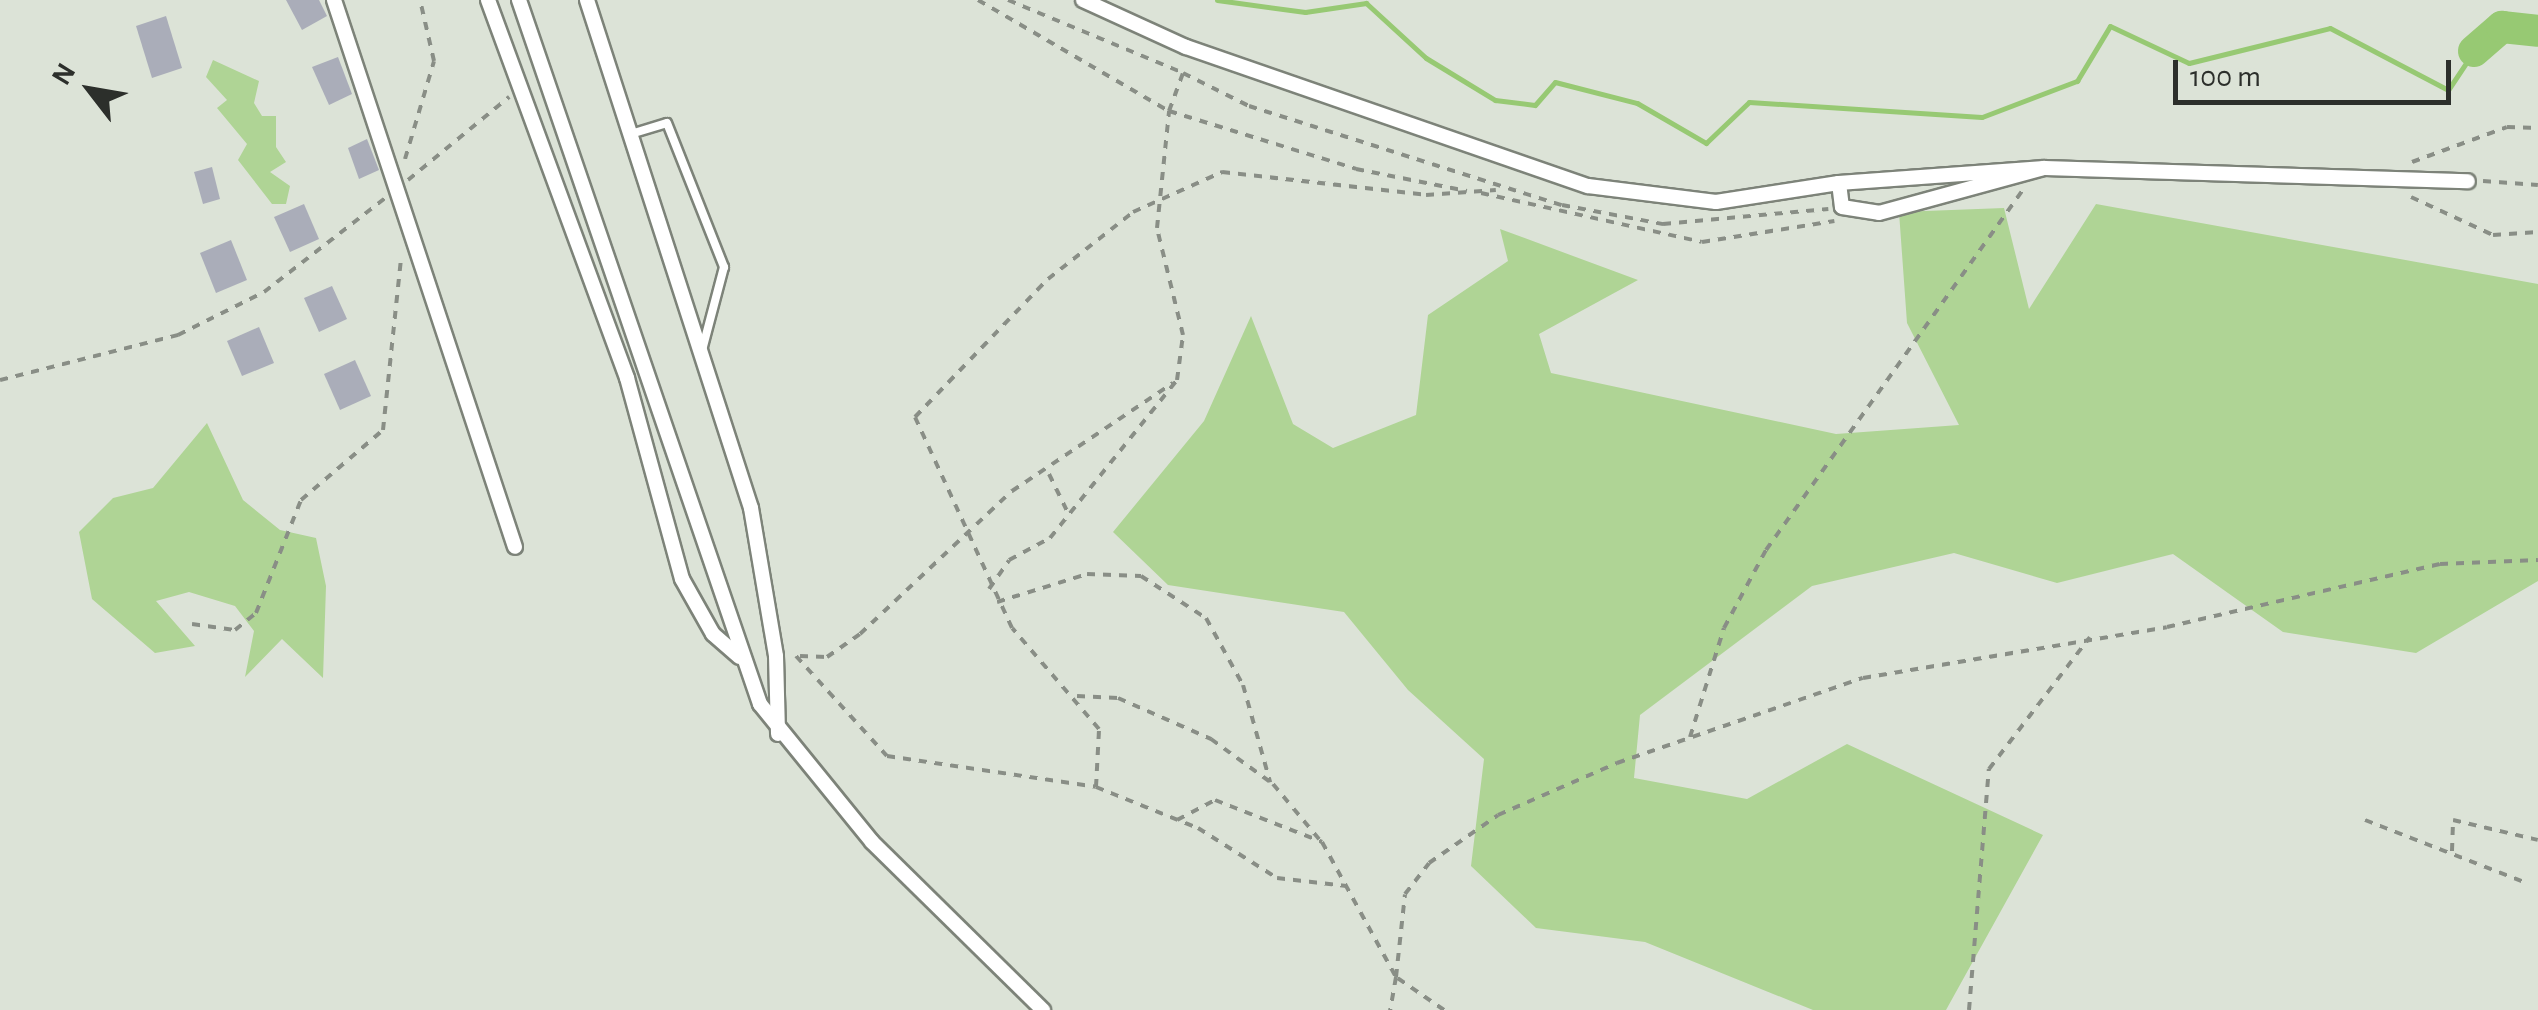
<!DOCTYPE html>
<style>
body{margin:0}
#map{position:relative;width:2538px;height:1010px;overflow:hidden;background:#dce3d7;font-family:"Alegreya Sans",sans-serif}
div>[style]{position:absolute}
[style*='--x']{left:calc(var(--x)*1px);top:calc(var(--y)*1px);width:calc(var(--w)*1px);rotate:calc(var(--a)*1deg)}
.green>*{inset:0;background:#afd495}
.stream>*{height:5px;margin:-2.5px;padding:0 2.5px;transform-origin:2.5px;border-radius:2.5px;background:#97c973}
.river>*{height:32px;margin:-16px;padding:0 16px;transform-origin:16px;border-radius:16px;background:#97c973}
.building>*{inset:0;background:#aaadb9}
.path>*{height:4px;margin-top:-2px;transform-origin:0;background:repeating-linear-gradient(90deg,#898e86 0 8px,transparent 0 16px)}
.roads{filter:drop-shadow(2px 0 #7d8379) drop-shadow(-2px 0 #7d8379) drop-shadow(0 2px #7d8379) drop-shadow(0 -2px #7d8379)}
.lane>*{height:8px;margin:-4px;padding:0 4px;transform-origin:4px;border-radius:4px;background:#fff}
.street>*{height:14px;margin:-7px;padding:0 7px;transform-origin:7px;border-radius:7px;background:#fff}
span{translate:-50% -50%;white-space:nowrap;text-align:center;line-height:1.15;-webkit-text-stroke:8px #dce3d7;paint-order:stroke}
.north{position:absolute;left:40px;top:40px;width:100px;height:100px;-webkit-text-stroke:8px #dce3d7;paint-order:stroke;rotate:301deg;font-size:28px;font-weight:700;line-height:40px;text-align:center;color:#2c2f2b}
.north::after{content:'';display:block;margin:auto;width:35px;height:45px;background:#2c2f2b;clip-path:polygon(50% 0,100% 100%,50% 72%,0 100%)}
.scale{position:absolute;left:2173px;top:60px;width:278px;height:45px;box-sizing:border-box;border:5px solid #2c2f2b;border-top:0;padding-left:12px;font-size:30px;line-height:35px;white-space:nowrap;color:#2c2f2b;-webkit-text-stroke:8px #dce3d7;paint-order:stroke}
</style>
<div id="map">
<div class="green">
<div style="clip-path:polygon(213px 60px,259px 81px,254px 103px,262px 116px,276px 116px,276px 147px,286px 162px,270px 172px,290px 186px,286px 204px,272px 204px,238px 160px,247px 144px,217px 108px,227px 100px,206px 77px)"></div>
<div style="clip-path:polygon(2096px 204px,2538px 284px,2538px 581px,2416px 653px,2283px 632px,2173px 554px,2057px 583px,1954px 553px,1812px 586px,1640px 715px,1634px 778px,1747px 799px,1847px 744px,2043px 835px,1946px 1010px,1813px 1010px,1645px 942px,1536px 928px,1471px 866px,1484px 759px,1408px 690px,1344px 612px,1168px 585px,1113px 532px,1204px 421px,1251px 316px,1293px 424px,1333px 448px,1416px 415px,1428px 315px,1508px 261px,1500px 229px,1638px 280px,1539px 334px,1551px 373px,1836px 434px,1959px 425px,1907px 323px,1899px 212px,2004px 208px,2029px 309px)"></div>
<div style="clip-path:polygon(207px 423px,243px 500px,280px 530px,316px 538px,326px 586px,323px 678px,282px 639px,245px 677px,254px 631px,235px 606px,189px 592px,156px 601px,195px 646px,155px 653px,92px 599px,79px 532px,113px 498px,153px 488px)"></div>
</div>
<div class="stream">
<div style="--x:1217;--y:0;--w:89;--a:7.8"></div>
<div style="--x:1305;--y:12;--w:62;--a:-8.4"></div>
<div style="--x:1366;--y:3;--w:81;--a:42.5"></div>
<div style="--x:1426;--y:58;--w:81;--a:31.3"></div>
<div style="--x:1495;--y:100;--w:40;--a:7.1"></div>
<div style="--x:1535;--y:105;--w:30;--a:-49"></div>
<div style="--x:1555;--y:82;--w:85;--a:14.4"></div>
<div style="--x:1637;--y:103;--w:80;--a:30.1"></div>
<div style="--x:1706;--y:143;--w:59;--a:-43.6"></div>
<div style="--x:1749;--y:102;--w:233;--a:3.7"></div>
<div style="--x:1982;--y:117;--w:102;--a:-20.8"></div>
<div style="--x:2077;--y:81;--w:64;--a:-59"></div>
<div style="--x:2110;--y:26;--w:87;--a:25.1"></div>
<div style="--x:2189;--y:63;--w:145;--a:-13.9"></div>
<div style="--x:2330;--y:28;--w:133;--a:27.7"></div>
<div style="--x:2448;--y:90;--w:47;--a:-56.3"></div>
</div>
<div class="river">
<div style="--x:2474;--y:51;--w:37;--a:-41"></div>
<div style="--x:2502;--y:27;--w:36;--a:6"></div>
</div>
<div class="building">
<div style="clip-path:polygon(286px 0,319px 0,327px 16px,302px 30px)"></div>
<div style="clip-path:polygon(166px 16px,182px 68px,152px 78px,136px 26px)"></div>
<div style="clip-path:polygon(338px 57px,352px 94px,329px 105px,312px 67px)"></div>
<div style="clip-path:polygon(367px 139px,379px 170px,359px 179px,348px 148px)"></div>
<div style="clip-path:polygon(212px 167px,220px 199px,203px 204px,194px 172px)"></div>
<div style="clip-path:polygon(304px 204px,319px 239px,290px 252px,274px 217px)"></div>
<div style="clip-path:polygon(231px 240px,247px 280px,216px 293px,200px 253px)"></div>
<div style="clip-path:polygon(332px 286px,347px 319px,319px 332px,304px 298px)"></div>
<div style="clip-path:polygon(259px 327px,274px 363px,242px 376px,227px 341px)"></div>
<div style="clip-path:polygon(355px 360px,371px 396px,340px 410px,324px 374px)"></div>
</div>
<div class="path">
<div style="--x:978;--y:0;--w:221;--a:30.2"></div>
<div style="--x:1169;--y:111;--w:196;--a:17.2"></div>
<div style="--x:1356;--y:169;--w:113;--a:11.2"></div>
<div style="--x:1008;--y:0;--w:190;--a:22.6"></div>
<div style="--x:405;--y:159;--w:102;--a:-73.5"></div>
<div style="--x:434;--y:61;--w:63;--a:-102.9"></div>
<div style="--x:2412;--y:162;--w:101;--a:-20.2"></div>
<div style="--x:2507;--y:127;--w:31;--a:2"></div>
<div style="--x:408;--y:180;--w:131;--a:-39.4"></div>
<div style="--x:2483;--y:181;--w:55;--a:4.2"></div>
<div style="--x:1481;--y:193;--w:226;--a:12.5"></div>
<div style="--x:1702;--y:242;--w:134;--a:-9"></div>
<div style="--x:2411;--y:197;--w:90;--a:24.9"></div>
<div style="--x:2493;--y:235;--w:45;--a:-3.8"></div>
<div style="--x:0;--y:380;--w:184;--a:-14.2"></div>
<div style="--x:178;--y:335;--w:96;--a:-26.6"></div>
<div style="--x:264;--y:292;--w:153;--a:-37.8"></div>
<div style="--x:1049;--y:474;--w:43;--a:64"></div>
<div style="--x:989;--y:589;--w:35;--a:-55"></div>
<div style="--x:1009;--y:560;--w:47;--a:-28.2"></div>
<div style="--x:1050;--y:538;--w:203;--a:-51.2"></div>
<div style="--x:1177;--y:380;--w:45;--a:-82.4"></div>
<div style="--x:1183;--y:335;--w:110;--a:-103.7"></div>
<div style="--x:1157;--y:228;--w:118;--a:-84.1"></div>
<div style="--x:1169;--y:111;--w:40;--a:-69.8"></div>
<div style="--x:1183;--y:73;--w:74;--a:26.6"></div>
<div style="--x:1249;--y:106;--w:328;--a:17.6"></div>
<div style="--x:1562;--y:205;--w:103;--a:10.7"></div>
<div style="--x:1663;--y:224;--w:166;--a:-5.2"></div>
<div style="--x:997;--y:602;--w:94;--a:-17.3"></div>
<div style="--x:1087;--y:574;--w:54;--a:2.1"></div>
<div style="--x:1141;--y:576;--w:77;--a:32.9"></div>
<div style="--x:1206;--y:618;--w:77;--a:61.1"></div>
<div style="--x:1243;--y:685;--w:101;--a:74.4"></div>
<div style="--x:192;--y:624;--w:43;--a:7.9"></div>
<div style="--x:235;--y:630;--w:27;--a:-39"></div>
<div style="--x:256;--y:613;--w:122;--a:-68.3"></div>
<div style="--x:301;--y:500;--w:108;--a:-40.5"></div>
<div style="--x:383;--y:430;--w:173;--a:-84"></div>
<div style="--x:796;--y:656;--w:135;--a:47.7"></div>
<div style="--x:887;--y:756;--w:211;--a:8.4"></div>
<div style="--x:1096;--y:787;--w:110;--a:21.9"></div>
<div style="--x:1198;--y:828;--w:93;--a:32.3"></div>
<div style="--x:1277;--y:878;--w:70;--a:6.5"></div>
<div style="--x:800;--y:656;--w:27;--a:2"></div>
<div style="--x:827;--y:657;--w:40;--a:-34.9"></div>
<div style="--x:860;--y:634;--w:209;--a:-43.3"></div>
<div style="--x:1012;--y:491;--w:194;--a:-33.9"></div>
<div style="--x:1077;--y:696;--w:41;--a:2.8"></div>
<div style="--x:1118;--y:698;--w:102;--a:23.8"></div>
<div style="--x:1211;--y:739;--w:77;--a:36"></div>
<div style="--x:1273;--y:784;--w:72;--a:50.1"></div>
<div style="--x:1690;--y:737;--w:114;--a:-72.7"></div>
<div style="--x:1724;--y:628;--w:89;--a:-61.7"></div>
<div style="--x:1766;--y:550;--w:442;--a:-54.5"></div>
<div style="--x:1096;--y:787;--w:58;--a:-87"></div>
<div style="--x:1099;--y:729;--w:133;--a:-130.7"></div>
<div style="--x:1012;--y:628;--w:232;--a:-114.7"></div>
<div style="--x:915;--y:417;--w:192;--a:-46.1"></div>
<div style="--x:1048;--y:279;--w:108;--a:-38.2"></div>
<div style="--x:1133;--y:212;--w:98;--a:-24.2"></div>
<div style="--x:1222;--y:172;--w:205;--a:6.4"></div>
<div style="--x:1426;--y:195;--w:70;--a:-4.1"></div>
<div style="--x:1177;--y:820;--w:43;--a:-27.8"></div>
<div style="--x:1215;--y:800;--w:115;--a:21.4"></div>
<div style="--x:1322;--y:842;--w:154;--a:61.3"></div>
<div style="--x:1396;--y:977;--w:34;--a:100"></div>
<div style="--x:2365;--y:820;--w:171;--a:21.3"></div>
<div style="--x:2452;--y:851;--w:31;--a:-88"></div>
<div style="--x:2453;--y:820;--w:87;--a:13.2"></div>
<div style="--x:1444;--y:1010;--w:58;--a:-145.5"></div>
<div style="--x:1396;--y:977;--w:83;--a:-83.8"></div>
<div style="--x:1405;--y:894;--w:39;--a:-52"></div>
<div style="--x:1429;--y:863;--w:84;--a:-34.8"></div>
<div style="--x:1498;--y:815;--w:130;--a:-23.6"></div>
<div style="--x:1617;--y:763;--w:260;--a:-19.1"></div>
<div style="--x:1863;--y:678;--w:308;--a:-9.5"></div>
<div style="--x:2167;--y:627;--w:280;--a:-13"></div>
<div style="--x:2440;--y:564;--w:98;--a:-2.3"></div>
<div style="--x:1969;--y:1010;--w:242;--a:-85.3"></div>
<div style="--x:1989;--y:769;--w:166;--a:-52.6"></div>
</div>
<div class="roads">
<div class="lane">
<div style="--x:634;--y:133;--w:34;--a:-17"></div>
<div style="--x:667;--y:123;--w:155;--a:68.4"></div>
<div style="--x:724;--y:267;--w:86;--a:104.8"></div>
</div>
<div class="street">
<div style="--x:334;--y:0;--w:576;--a:71.69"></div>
<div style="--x:488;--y:0;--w:403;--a:69.8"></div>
<div style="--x:627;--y:378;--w:208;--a:74.7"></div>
<div style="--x:682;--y:579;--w:63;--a:60.6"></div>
<div style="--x:713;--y:634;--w:35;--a:41"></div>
<div style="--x:519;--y:0;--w:744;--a:71.1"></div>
<div style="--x:760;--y:704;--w:178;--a:50.9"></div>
<div style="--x:872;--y:842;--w:240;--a:44.5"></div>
<div style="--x:587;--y:0;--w:534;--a:72.11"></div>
<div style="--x:751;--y:508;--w:150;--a:80.4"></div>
<div style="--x:776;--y:656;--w:78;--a:88.5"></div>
<div style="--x:1083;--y:0;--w:113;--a:24.5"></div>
<div style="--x:1186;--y:47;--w:425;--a:19.1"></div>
<div style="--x:1588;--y:186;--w:129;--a:7.1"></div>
<div style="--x:1716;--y:202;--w:124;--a:-8.8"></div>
<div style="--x:2044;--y:168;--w:206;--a:175.8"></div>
<div style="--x:1839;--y:183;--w:24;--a:83"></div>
<div style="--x:1842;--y:207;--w:37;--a:9"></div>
<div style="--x:1879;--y:213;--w:171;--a:-15.3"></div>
<div style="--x:2044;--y:168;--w:424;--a:1.8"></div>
</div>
</div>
<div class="north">N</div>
<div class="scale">100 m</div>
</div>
